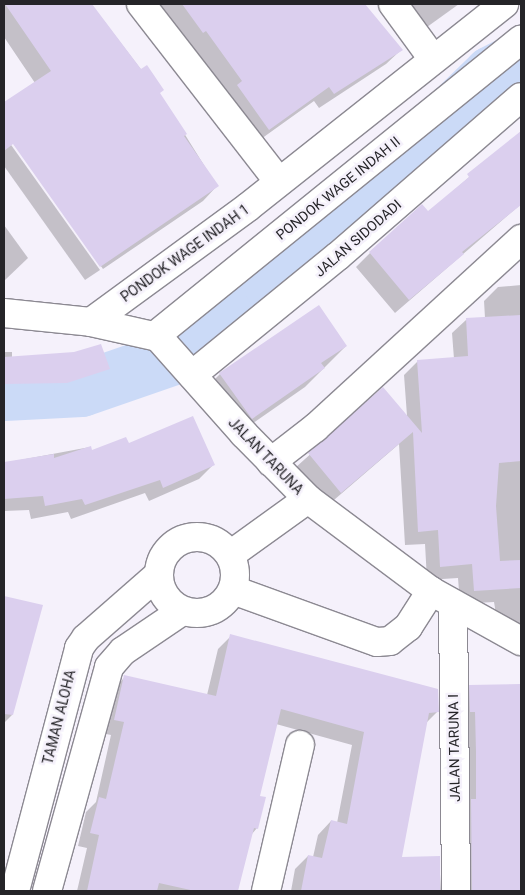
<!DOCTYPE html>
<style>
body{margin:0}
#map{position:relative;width:525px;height:895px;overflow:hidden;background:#f5f1fb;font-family:Roboto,sans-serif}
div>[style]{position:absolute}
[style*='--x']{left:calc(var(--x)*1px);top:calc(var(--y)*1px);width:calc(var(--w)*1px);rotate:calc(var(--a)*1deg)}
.shadow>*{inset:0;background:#0003}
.river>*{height:55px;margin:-27.5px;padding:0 27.5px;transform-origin:27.5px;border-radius:27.5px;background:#cbdaf7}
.building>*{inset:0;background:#dbcfee}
.roads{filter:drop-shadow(1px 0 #8c8992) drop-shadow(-1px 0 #8c8992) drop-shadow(0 1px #8c8992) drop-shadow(0 -1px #8c8992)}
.minor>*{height:28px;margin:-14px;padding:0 14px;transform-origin:14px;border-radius:14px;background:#fff}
.minor>.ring{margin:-14px;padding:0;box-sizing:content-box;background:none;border:28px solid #fff;border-radius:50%}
span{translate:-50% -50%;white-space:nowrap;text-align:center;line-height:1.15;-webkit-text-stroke:5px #f5f1fb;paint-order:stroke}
.street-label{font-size:14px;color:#252428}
.frame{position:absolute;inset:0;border:5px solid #252428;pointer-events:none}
</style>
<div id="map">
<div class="shadow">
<div style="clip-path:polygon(4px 4px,91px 4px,159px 93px,217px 186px,203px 201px,103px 269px,4px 130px,4px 104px,35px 83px,4px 37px)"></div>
<div style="clip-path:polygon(156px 4px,363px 4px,401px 50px,386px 64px,319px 108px,314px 101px,254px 144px,227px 96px)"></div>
<div style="clip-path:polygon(410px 4px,459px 4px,427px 27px)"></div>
<div style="clip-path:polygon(521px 132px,521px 195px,519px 197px,521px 204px,395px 313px,356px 267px,370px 253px,428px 213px)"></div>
<div style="clip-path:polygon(4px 135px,100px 270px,85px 280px,4px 166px)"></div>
<div style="clip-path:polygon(4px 225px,28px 258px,4px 281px)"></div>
<div style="clip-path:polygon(521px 285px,521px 630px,499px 632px,494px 602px,460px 604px,458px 578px,427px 580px,425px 544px,405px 545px,399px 444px,327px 506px,295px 468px,383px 389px,407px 416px,404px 375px,418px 361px,454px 359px,452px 333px,466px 320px,485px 318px,484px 301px,498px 287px)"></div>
<div style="clip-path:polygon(346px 346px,305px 387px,233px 437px,202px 392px,220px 374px)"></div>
<div style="clip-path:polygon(4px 352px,12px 352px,12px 358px,108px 369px,97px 380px,55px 394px,4px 393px)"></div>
<div style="clip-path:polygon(128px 445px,213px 465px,199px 479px,149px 501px,145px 493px,71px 519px,68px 512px,31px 519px,29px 510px,4px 511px,4px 463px,90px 447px,92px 452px)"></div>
<div style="clip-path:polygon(4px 598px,41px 606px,12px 715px,4px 723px)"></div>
<div style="clip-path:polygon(231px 636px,437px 712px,425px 724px,400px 858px,439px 857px,441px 891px,291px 891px,295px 869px,308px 856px,313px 857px,318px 835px,331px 821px,337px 823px,352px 745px,276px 724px,259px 797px,257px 828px,251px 835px,237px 891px,77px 891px,87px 848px,78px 846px,86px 812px,96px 802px,111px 735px,101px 733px,112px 690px,125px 677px,207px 695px,218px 649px)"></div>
<div style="clip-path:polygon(470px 686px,521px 718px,521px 891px,459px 891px,457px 699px)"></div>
</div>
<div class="river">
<div style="--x:4;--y:393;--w:77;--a:-3"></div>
<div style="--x:81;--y:389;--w:107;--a:-19.1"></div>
<div style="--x:182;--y:354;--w:113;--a:-37.1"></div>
<div style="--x:272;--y:286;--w:305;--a:-44.2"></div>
<div style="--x:491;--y:73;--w:34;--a:-27"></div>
</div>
<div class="building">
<div style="clip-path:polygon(5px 4px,92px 4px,141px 69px,147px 65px,164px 90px,160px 93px,187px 134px,184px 136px,219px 186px,100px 267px,13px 144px,4px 151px,4px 102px,51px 71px)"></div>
<div style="clip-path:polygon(182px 4px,365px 4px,403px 50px,334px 94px,329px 87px,269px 130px,237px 85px,242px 81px,206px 31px,203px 33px)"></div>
<div style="clip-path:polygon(521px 131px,521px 205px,462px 252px,464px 254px,409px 300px,369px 252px,422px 204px,428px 211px,469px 177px,467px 174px)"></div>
<div style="clip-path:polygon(319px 305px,347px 346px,321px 363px,325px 368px,252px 419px,219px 373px)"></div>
<div style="clip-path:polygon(521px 315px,521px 461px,499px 463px,496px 506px,500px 561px,521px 560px,521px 588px,474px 591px,472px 564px,440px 567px,438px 530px,418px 532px,413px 432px,341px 493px,308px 453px,383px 387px,422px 433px,417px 360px,468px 356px,466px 318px)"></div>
<div style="clip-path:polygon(101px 344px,110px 369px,67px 383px,4px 384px,4px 357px,74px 352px)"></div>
<div style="clip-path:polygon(193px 416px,215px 465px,163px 488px,160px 480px,85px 505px,82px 499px,45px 506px,43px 496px,4px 499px,4px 462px,54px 454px,54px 458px,91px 446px,92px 450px,126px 437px,129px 443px)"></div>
<div style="clip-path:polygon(4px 596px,43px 605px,13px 715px,4px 714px)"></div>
<div style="clip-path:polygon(230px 634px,438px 689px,439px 712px,429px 713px,402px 857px,440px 856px,440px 891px,301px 891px,308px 855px,322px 858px,331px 820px,347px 824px,364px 732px,281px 709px,260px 796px,266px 797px,258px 829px,254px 828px,238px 891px,195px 891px,159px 883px,157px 891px,87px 891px,99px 835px,90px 833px,99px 797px,106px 799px,124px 722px,114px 720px,124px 675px,216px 696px)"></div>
<div style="clip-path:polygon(520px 684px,521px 891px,472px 891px,471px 799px,476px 799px,476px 752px,475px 712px,470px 712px,469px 685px)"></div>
</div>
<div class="roads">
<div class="minor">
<div style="--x:141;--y:4;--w:225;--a:52.2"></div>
<div style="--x:393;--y:4;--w:68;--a:54"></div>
<div style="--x:4;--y:313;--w:87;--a:5.9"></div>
<div style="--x:91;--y:322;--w:69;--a:12.6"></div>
<div style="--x:158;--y:337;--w:130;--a:48.4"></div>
<div style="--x:244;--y:434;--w:91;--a:45.4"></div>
<div style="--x:308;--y:499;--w:154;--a:36.8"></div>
<div style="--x:431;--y:591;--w:103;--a:29.1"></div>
<div style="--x:91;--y:322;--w:195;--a:-36.2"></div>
<div style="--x:248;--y:207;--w:327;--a:-38.4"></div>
<div style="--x:155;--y:336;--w:471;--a:-39"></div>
<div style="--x:192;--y:375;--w:188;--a:-39.2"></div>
<div style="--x:338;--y:256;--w:242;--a:-41"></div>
<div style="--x:271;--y:462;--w:56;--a:-37.7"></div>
<div style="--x:315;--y:428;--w:280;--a:-42.5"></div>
<div class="ring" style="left:159px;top:537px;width:48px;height:48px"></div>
<div style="--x:230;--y:555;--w:96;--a:-35.7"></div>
<div style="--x:233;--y:590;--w:153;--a:19.9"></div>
<div style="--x:377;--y:642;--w:13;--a:-4"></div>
<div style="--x:390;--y:641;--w:23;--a:-38"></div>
<div style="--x:408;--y:627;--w:43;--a:-57.4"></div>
<div style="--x:453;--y:604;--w:287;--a:89.4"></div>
<div style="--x:15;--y:891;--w:251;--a:-75.2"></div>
<div style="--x:79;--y:648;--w:12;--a:-55"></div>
<div style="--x:86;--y:638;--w:96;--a:-41.2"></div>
<div style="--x:47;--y:891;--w:232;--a:-74.5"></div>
<div style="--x:109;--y:667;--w:21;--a:-49"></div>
<div style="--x:123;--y:651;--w:71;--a:-34.1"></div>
<div style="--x:266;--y:891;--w:150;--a:-76.9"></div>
</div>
</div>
<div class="street-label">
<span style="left:338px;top:188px;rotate:-39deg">PONDOK WAGE INDAH II</span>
<span style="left:358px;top:238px;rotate:-41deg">JALAN SIDODADI</span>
<span style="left:185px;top:253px;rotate:-36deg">PONDOK WAGE INDAH 1</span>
<span style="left:266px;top:456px;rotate:46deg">JALAN TARUNA</span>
<span style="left:59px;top:717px;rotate:-76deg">TAMAN ALOHA</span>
<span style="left:454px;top:748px;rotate:-91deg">JALAN TARUNA I</span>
</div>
<div class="frame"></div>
</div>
